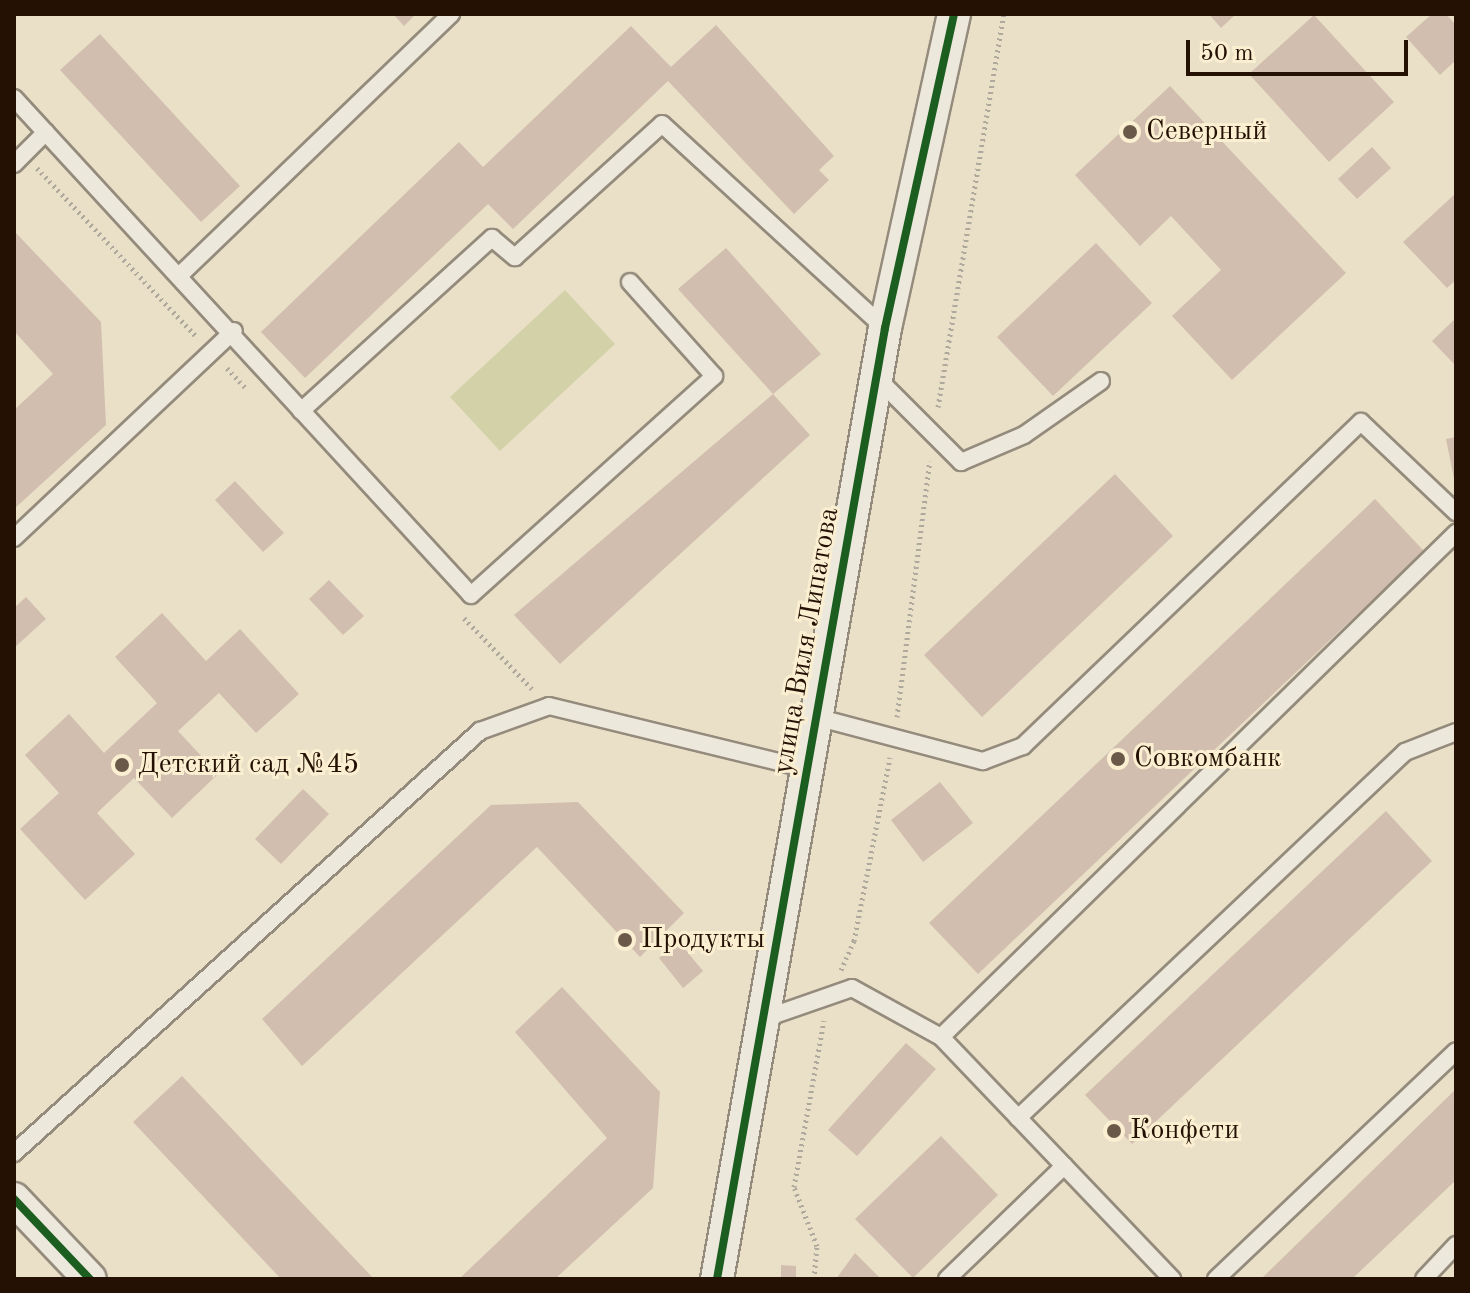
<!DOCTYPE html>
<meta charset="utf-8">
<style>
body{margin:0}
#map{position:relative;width:1470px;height:1293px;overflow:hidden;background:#eae0c8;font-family:"Old Standard TT",serif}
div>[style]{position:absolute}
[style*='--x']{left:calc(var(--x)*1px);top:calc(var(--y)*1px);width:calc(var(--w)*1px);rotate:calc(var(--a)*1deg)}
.green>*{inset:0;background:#d3d1a8}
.building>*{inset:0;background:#d1beae}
.path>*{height:5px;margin-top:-2.5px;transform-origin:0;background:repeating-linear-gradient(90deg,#afa99d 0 2px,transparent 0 6px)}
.roads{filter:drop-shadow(2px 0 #948b7c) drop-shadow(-2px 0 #948b7c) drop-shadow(0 2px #948b7c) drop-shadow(0 -2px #948b7c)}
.lane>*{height:16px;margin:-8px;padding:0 8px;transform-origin:8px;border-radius:8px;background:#ede8dc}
.street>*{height:32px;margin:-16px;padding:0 16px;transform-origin:16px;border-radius:16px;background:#ede8dc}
.cycleway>*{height:8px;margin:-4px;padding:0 4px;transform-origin:4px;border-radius:4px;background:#1b5e20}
.dots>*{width:22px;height:22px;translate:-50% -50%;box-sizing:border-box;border:4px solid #fbefd2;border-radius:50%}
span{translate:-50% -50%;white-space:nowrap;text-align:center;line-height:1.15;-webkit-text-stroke:6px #fbefd2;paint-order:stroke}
.poi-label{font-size:28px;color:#251104}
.left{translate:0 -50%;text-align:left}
.street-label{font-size:28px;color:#251104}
.frame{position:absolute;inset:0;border:16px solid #251104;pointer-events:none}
.scale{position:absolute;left:1186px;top:40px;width:222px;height:36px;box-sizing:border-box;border:4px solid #251104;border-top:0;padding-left:10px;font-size:24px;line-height:28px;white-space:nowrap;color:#251104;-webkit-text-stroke:6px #fbefd2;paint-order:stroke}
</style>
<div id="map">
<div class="green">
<div style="clip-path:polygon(565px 290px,615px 344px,500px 451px,450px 397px)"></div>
</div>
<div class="building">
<div style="clip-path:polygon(393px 14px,416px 14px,404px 26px)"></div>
<div style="clip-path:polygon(1209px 14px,1236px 14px,1221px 28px)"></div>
<div style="clip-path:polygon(1432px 14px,1446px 14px,1456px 25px,1456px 60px,1440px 75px,1406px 37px)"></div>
<div style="clip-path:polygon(1314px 15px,1394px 102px,1329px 162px,1249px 74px)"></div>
<div style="clip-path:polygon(716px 25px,834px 156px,819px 170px,829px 180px,794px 214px,668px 81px,513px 229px,488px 204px,305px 378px,261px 332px,459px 142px,483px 167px,631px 26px,671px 67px)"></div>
<div style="clip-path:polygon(100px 34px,240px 186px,201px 222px,60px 70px)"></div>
<div style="clip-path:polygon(1170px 86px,1346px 273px,1232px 380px,1172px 316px,1221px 270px,1171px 216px,1140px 246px,1075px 175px)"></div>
<div style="clip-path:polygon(1372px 147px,1391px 168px,1357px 199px,1338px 179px)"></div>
<div style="clip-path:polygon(1456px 193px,1456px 280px,1447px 288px,1403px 242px)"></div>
<div style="clip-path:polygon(14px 231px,101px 322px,106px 425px,14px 509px,14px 410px,53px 374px,14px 331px)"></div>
<div style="clip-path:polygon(1096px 243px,1152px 303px,1053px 396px,997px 337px)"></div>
<div style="clip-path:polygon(726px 248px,821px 354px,773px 394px,678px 289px)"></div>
<div style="clip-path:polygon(1456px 318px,1456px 366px,1432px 341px)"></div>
<div style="clip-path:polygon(773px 394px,810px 435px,560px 664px,514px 615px)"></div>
<div style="clip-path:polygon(1456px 437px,1456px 484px,1455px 484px,1446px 439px)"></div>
<div style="clip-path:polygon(1115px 474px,1173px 536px,982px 717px,924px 655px)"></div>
<div style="clip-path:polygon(235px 481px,284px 533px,263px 552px,215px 500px)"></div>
<div style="clip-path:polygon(1375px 499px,1424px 551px,978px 974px,929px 923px)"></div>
<div style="clip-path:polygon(329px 580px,364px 616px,343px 635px,309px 599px)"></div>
<div style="clip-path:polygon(26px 597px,46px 619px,14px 648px,14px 608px)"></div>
<div style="clip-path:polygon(162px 613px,206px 661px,240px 629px,299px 694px,256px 733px,219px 693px,178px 731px,218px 774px,172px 818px,134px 778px,97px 813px,135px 854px,85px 900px,20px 829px,59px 793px,25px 755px,69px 714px,104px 753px,157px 703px,115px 657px)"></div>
<div style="clip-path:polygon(940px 782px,973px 823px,923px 862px,891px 820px)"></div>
<div style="clip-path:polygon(303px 789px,329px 814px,281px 864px,255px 839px)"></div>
<div style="clip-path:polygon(578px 802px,684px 913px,640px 957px,537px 847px,302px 1066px,262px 1019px,491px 805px)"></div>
<div style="clip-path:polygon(1386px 811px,1432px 861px,1132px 1144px,1085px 1095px)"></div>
<div style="clip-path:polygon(679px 942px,703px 971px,683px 988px,659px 958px)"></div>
<div style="clip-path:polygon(562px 987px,660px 1092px,653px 1188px,555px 1279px,459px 1279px,607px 1138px,515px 1032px)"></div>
<div style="clip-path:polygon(906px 1043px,936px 1069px,857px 1156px,828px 1130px)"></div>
<div style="clip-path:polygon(182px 1076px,374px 1279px,281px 1279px,133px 1122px)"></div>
<div style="clip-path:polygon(1456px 1089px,1456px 1180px,1352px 1279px,1261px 1279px)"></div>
<div style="clip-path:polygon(941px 1136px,998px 1195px,913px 1278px,855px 1219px)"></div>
<div style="clip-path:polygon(855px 1253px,881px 1279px,836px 1279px)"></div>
<div style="clip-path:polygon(781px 1265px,796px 1266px,796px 1279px,781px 1279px)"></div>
</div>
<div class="path">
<div style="--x:37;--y:168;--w:234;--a:46.6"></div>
<div style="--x:227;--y:368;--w:26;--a:47"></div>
<div style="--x:938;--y:407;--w:399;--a:-80.5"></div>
<div style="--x:464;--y:618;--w:98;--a:46.2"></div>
<div style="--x:897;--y:717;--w:258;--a:-82.7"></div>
<div style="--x:841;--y:970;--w:32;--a:-66"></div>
<div style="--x:854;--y:941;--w:187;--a:-78.9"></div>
<div style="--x:814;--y:1279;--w:33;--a:-85"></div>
<div style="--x:817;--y:1246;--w:63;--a:-111.3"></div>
<div style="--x:794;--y:1187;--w:169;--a:-79.8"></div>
</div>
<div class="roads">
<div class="lane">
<div style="--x:14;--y:98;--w:675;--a:47.4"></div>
<div style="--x:471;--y:595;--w:327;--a:-42"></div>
<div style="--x:714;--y:376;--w:126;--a:-131.8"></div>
<div style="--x:14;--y:164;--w:45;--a:-45"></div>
<div style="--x:181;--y:274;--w:375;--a:-43.9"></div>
<div style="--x:877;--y:378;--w:119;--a:45"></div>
<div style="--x:961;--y:462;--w:69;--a:-23.2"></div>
<div style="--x:1024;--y:435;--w:94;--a:-35"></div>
<div style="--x:301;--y:411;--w:258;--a:-42.2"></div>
<div style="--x:492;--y:238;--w:30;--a:40"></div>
<div style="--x:515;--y:257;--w:198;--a:-42.1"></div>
<div style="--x:662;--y:124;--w:302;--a:42.5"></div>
<div style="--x:14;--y:538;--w:302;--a:-43.3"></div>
<div style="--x:816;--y:717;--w:173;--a:14.8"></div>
<div style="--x:983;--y:761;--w:43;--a:-20.6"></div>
<div style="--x:1023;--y:746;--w:468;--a:-43.8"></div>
<div style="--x:1361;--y:422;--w:131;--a:43.5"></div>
<div style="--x:763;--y:1019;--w:94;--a:-19.2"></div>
<div style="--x:852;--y:988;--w:102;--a:28.8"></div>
<div style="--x:941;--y:1037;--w:335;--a:46.3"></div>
<div style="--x:941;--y:1037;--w:721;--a:-44.38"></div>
<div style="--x:1018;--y:1118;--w:533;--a:-43.4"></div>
<div style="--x:1405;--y:752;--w:55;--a:-21.4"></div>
<div style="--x:14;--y:1153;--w:629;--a:-42.16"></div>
<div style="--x:480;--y:731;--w:73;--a:-19.9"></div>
<div style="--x:549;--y:706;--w:266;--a:13.7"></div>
<div style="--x:947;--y:1279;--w:163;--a:-44"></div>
<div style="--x:1216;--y:1279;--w:331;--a:-43.5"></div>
<div style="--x:1424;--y:1279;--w:47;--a:-46.7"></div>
</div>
<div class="street">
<div style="--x:14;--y:1199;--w:110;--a:46.5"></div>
<div style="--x:717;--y:1279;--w:966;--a:-79.98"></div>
<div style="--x:885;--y:328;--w:321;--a:-77.6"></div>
</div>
</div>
<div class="cycleway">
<div style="--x:14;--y:1199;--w:110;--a:46.5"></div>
<div style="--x:717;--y:1279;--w:966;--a:-79.98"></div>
<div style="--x:885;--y:328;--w:321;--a:-77.6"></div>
</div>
<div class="dots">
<div style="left:1130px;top:132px;background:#6a5949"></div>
<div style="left:1118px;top:759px;background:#6a5949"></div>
<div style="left:122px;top:765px;background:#6a5949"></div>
<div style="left:625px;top:940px;background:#6a5949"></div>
<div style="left:1114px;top:1131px;background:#6a5949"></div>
</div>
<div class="poi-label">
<span class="left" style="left:1146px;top:132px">Северный</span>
<span class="left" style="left:1134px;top:759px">Совкомбанк</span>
<span class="left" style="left:138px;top:765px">Детский сад №45</span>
<span class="left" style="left:641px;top:940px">Продукты</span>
<span class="left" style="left:1130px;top:1131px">Конфети</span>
</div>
<div class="street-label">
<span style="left:807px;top:641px;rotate:-80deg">улица Виля Липатова</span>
</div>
<div class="frame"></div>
<div class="scale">50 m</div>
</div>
